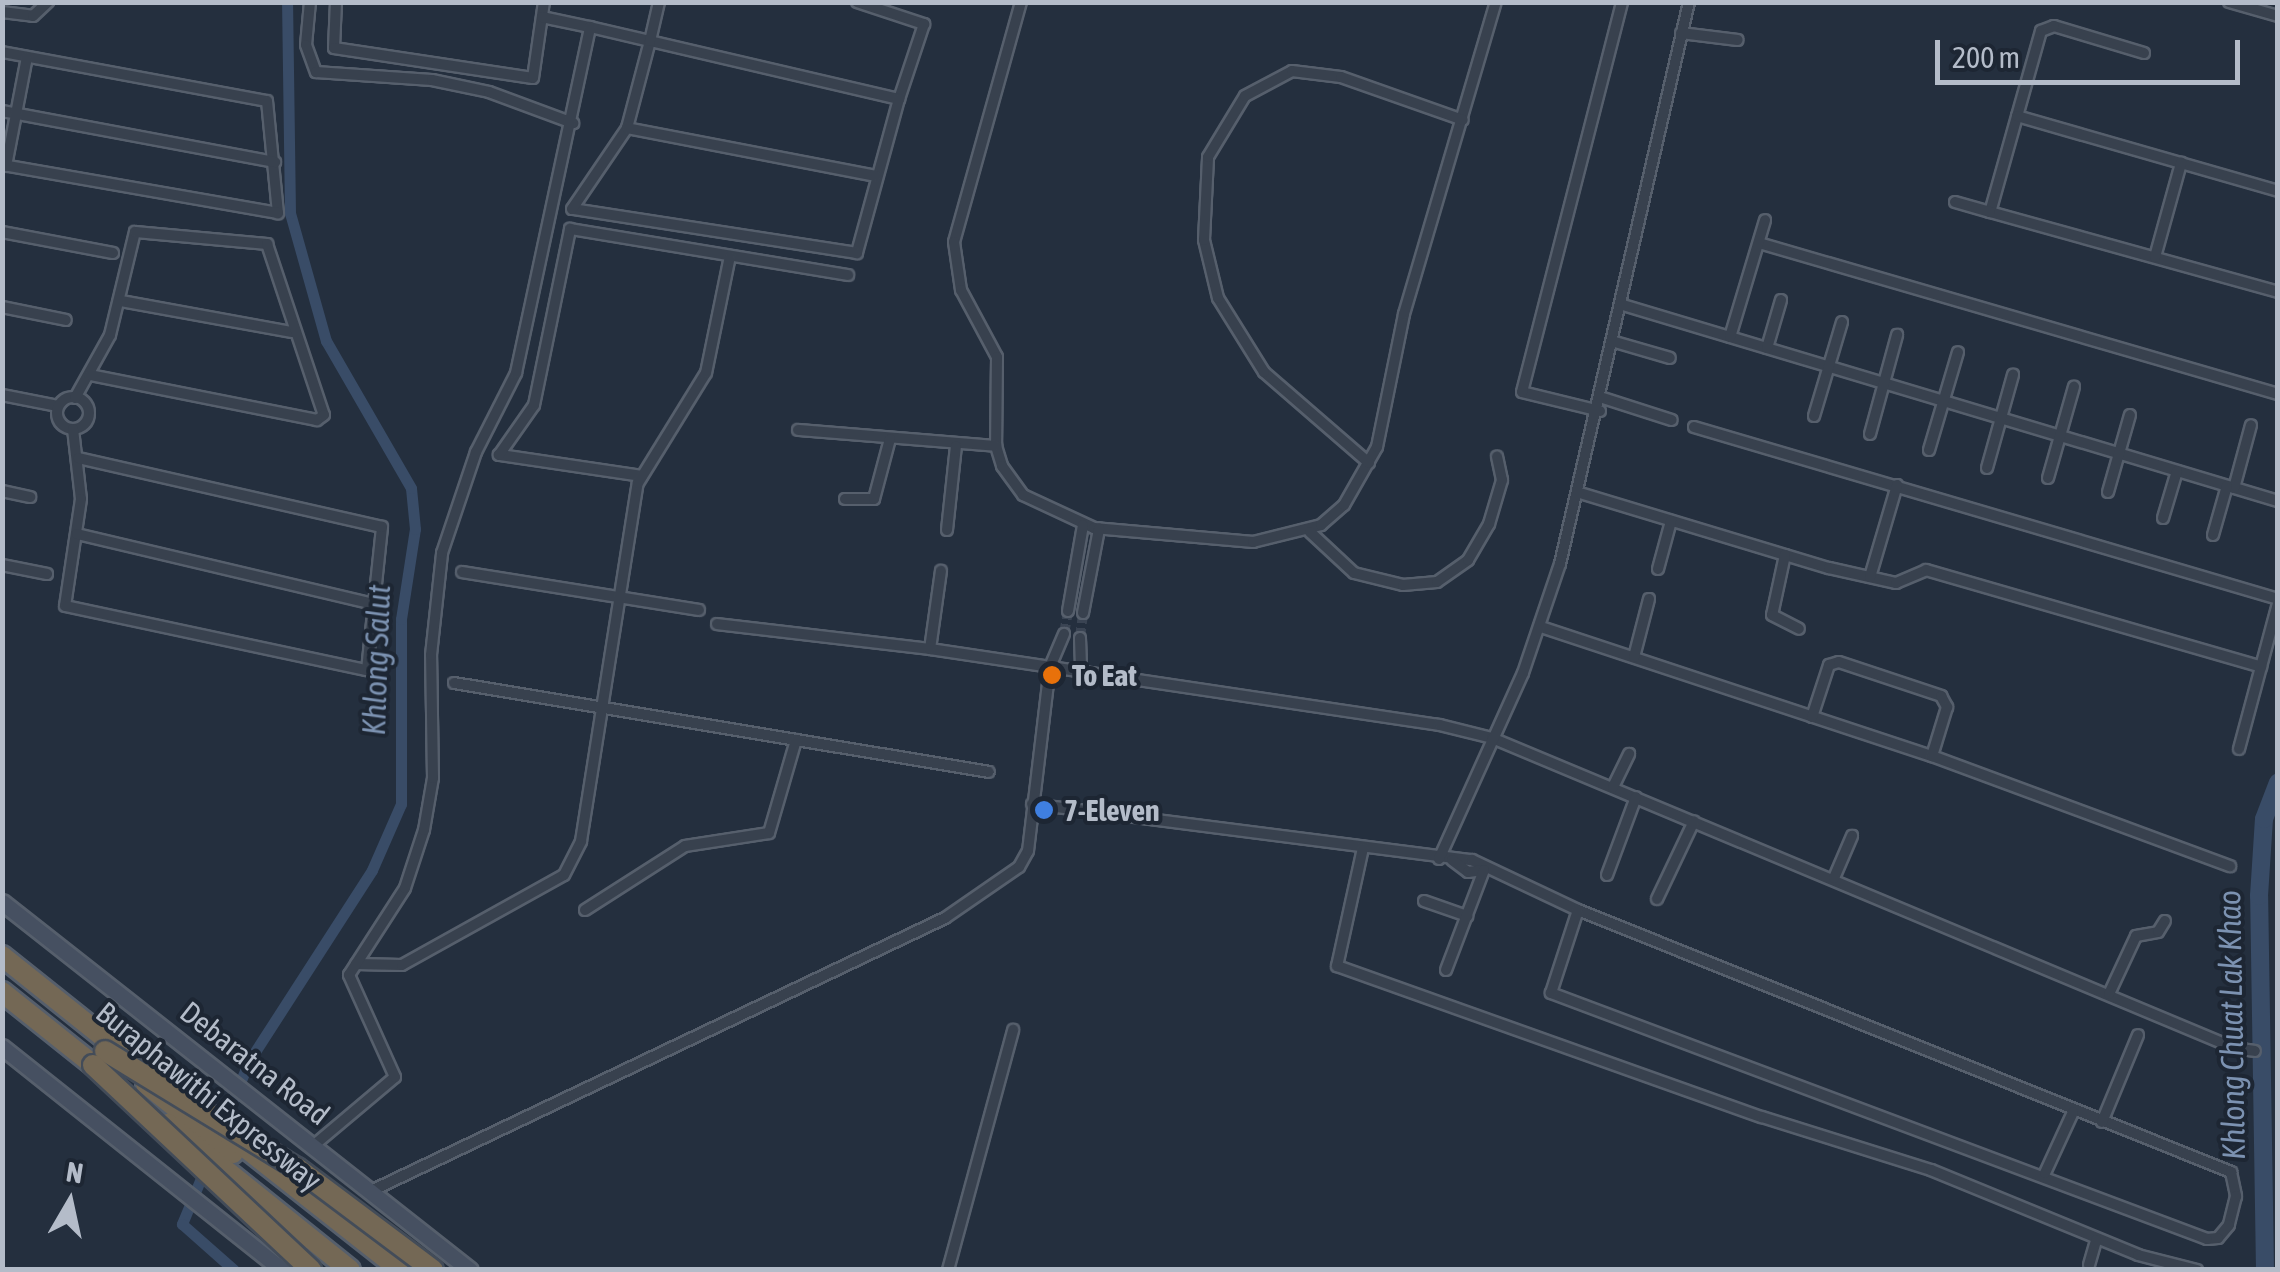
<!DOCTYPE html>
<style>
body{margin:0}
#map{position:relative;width:2280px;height:1272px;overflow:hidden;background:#242f3e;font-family:"Asap Condensed",sans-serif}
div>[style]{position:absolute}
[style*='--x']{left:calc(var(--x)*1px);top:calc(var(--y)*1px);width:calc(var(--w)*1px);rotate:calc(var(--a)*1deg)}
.canal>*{height:11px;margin:-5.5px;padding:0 5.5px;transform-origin:5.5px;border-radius:5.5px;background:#394c67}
.river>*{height:18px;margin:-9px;padding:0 9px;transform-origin:9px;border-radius:9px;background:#394c67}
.street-tunnel>*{height:10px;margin-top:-5px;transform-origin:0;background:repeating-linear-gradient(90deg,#3a4453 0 10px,transparent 0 15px)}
.roads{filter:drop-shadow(2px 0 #565f6c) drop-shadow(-2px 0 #565f6c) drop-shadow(0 2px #565f6c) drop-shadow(0 -2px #565f6c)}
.street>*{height:10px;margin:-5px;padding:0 5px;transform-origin:5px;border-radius:5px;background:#38414e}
.street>.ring{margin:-5px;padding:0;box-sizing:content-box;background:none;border:10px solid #38414e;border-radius:50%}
.secondary>*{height:15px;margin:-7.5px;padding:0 7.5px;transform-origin:7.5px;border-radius:7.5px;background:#465061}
.highway>*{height:20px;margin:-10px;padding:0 10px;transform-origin:10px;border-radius:10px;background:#746855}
.bridges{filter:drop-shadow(2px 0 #434c59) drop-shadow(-2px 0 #434c59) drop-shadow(0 2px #434c59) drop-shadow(0 -2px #434c59)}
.highway-bridge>*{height:20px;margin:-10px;padding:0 10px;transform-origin:10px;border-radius:10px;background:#746855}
.dots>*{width:28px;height:28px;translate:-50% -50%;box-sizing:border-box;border:5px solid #1d2633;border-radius:50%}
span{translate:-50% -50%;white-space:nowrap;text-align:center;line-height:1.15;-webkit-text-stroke:8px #1d2633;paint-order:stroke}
.poi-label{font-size:30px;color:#b4bcc9;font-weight:700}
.left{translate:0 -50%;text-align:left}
.street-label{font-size:30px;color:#b4bcc9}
.water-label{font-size:32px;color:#7c92b1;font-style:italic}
.frame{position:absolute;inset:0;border:5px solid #b4bcc9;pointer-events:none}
.north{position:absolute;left:20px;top:1152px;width:100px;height:100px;-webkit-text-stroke:8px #1d2633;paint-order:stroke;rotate:9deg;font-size:28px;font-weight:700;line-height:40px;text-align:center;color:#b4bcc9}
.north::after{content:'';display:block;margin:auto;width:35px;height:45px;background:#b4bcc9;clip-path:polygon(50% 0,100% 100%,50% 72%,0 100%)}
.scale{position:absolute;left:1935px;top:40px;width:305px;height:45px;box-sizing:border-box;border:5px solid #b4bcc9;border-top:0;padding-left:12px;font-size:30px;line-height:35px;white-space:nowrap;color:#b4bcc9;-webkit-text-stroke:8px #1d2633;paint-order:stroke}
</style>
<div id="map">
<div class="canal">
<div style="--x:222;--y:1126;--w:70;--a:-67.4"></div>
<div style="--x:249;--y:1061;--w:227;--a:-57.2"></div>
<div style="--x:372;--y:870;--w:72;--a:-66.3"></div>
<div style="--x:401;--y:804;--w:185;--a:-90"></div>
<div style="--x:401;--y:619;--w:91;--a:-81.2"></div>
<div style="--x:415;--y:529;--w:41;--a:-95.6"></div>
<div style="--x:411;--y:488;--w:170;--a:-120"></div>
<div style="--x:326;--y:341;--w:133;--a:-105.7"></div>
<div style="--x:290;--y:213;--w:211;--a:-90.8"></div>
<div style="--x:206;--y:1166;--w:63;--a:112.5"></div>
<div style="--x:182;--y:1224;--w:69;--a:41.5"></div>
</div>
<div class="river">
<div style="--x:2265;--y:1270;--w:374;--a:-90.9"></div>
<div style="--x:2259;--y:896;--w:77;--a:-86.3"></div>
<div style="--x:2264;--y:819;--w:39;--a:-69"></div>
</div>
<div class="street-tunnel">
<div style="--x:1064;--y:634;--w:23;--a:-80"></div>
<div style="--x:1080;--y:638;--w:25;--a:-83"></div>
</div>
<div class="roads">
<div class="street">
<div style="--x:310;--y:2;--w:43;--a:95.3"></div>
<div style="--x:306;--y:45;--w:29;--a:70"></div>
<div style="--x:316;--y:72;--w:116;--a:3.9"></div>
<div style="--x:432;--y:80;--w:58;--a:11.9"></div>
<div style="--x:489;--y:92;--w:90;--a:20.3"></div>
<div style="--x:336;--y:2;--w:46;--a:92.5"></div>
<div style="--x:334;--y:48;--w:201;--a:8.6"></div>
<div style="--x:533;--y:78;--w:77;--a:-81.8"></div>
<div style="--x:857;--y:2;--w:71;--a:18.2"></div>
<div style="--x:924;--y:24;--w:79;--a:108.4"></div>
<div style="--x:1021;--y:2;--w:249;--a:105.6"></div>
<div style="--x:954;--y:242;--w:49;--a:81.7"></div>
<div style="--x:961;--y:290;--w:76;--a:61.8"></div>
<div style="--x:997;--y:357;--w:89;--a:90.6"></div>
<div style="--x:996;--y:446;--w:21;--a:73"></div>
<div style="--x:1002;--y:466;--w:36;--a:54"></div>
<div style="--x:1023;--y:495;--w:78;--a:24.9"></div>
<div style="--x:1094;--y:528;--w:160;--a:5"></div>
<div style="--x:1253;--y:542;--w:70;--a:-14"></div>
<div style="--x:1321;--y:525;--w:30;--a:-41"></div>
<div style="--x:1344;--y:505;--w:67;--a:-60.4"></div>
<div style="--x:1377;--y:447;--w:136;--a:-78.5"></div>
<div style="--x:1404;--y:314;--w:325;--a:-73.6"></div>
<div style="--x:2229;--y:2;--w:51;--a:15.9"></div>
<div style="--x:2;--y:12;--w:31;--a:7"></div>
<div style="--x:33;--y:16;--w:21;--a:-43"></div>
<div style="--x:542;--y:17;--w:49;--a:11.8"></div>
<div style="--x:590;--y:27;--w:62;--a:13.1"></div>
<div style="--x:650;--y:41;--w:256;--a:13.1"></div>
<div style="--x:899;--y:99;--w:160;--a:105.3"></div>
<div style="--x:857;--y:253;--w:288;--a:-171.2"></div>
<div style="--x:572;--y:209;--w:98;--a:-55.8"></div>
<div style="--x:627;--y:128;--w:90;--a:-75.2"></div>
<div style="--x:650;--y:41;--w:40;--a:-77"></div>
<div style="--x:1681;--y:33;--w:57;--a:7"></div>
<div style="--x:2;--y:52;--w:269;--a:10.5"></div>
<div style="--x:267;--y:101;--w:113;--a:84.4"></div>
<div style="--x:278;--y:213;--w:280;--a:-170.1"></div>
<div style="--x:2144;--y:53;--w:94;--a:-163.3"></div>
<div style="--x:2054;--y:26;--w:14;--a:159"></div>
<div style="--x:2041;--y:31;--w:188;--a:105.7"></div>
<div style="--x:1990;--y:212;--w:299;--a:15.5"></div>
<div style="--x:2;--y:111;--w:278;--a:10.6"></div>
<div style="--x:2017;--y:116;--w:272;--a:16"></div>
<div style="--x:627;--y:128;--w:254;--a:10.9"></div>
<div style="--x:6;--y:166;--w:111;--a:-79.1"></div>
<div style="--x:1955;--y:202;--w:36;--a:16"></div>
<div style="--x:2;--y:232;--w:113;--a:10.7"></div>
<div style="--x:1759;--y:243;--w:541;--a:16.22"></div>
<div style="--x:2155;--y:257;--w:98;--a:-74.5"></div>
<div style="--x:121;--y:301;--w:174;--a:10.3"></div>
<div style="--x:1623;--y:305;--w:684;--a:16.66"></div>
<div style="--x:2;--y:307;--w:65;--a:11.5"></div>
<div style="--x:1730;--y:337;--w:122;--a:-73.3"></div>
<div style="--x:1615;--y:342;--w:57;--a:16.2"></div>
<div style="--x:1767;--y:348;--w:50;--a:-73.7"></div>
<div style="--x:2;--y:395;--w:57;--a:11.1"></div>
<div class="ring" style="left:57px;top:397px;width:22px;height:22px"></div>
<div style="--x:75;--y:398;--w:72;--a:-60.9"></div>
<div style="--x:110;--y:335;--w:106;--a:-76.4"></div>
<div style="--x:135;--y:232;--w:133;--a:5.2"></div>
<div style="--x:267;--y:244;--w:180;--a:71.6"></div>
<div style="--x:324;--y:415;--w:9;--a:144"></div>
<div style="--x:317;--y:420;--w:232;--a:-168.8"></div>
<div style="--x:1603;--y:398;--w:72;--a:17.7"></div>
<div style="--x:1600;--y:411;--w:80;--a:-166.3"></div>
<div style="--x:1522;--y:392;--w:403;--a:-75.6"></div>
<div style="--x:1814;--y:416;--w:98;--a:-73.4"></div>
<div style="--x:1694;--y:427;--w:609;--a:16.41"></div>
<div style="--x:73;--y:429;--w:70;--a:83.5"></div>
<div style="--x:81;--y:499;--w:108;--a:98.5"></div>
<div style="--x:65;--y:606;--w:309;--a:12"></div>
<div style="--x:367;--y:670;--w:144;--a:-84"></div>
<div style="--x:382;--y:527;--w:311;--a:-167.2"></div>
<div style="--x:798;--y:430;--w:199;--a:4.6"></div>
<div style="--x:1870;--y:434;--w:103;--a:-74.7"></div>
<div style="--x:1929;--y:450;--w:102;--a:-73.5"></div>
<div style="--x:1369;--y:463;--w:139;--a:-139.1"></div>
<div style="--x:1264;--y:372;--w:87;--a:-121.9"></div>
<div style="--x:1218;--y:298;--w:60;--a:-103.6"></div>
<div style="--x:1204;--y:240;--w:83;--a:-87.2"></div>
<div style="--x:1208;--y:157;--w:71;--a:-58.8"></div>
<div style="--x:1245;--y:96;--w:53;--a:-28"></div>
<div style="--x:1292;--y:71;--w:49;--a:7"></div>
<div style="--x:1341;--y:77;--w:129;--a:19.4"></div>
<div style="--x:1987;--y:468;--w:97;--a:-74.4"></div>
<div style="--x:642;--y:476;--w:145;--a:-171.6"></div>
<div style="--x:499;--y:455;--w:61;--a:-55"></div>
<div style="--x:534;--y:405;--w:180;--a:-78.4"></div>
<div style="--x:570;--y:229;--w:282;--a:9.4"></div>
<div style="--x:2048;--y:478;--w:95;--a:-74.1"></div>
<div style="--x:2234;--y:488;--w:65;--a:-74.9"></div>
<div style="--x:2;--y:491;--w:29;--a:12"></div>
<div style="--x:2108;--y:492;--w:80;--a:-74.1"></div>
<div style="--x:1580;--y:493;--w:260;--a:16.8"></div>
<div style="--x:1829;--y:568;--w:69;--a:12.6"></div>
<div style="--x:1896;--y:583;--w:33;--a:-23"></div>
<div style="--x:1926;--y:570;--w:349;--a:16.1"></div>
<div style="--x:845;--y:499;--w:29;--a:0"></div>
<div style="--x:874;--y:499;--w:62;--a:-75.1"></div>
<div style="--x:2163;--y:518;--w:49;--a:-73.4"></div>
<div style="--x:947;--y:530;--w:84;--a:-83.9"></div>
<div style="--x:1310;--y:532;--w:60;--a:43"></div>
<div style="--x:1354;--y:573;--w:50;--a:13.8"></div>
<div style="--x:1403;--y:585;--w:34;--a:-5"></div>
<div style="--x:1437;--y:582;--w:38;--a:-35"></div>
<div style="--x:1468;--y:560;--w:42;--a:-59.7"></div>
<div style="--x:1489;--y:524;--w:46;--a:-73.5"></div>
<div style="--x:1502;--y:480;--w:24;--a:-102"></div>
<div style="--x:77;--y:534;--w:303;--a:13.3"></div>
<div style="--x:2213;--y:535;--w:51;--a:-74.1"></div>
<div style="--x:1785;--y:555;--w:61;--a:102.2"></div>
<div style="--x:1772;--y:615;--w:30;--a:27"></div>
<div style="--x:2;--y:565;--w:46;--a:11.3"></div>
<div style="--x:1658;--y:569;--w:50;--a:-74.8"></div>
<div style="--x:462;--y:572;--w:240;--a:9.1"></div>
<div style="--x:1870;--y:577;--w:96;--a:-73.6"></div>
<div style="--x:1068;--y:611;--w:87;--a:-80.1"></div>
<div style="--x:1083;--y:613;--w:86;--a:-79.2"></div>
<div style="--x:717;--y:624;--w:214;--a:6.7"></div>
<div style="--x:930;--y:649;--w:516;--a:8.48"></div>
<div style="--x:1440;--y:725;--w:54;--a:14"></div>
<div style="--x:1492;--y:738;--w:804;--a:22.67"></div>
<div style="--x:2234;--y:1048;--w:21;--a:8"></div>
<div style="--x:1541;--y:627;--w:412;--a:18.3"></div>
<div style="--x:1932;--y:756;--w:318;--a:20.3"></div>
<div style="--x:1080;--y:638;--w:35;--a:88"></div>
<div style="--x:930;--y:649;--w:79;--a:-82"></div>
<div style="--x:1634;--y:657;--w:60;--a:-75.5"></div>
<div style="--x:454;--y:683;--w:542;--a:9.44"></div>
<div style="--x:1812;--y:717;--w:55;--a:-71.9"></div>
<div style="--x:1829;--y:665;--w:10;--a:-17"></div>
<div style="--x:1839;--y:662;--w:108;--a:18.4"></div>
<div style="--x:1941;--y:696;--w:13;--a:61"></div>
<div style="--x:1947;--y:707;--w:51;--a:107"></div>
<div style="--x:2239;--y:749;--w:151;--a:-75"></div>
<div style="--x:1613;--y:787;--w:37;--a:-64"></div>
<div style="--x:1032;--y:804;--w:444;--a:7.3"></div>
<div style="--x:1472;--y:860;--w:117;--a:25.3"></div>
<div style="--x:1578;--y:910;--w:704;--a:21.86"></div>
<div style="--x:2231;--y:1172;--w:25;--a:78"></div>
<div style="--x:2236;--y:1196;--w:30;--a:104"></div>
<div style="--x:2229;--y:1225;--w:17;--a:130"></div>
<div style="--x:2218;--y:1238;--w:11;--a:175"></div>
<div style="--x:2207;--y:1239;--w:701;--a:-159.44"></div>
<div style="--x:1551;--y:993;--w:87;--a:-72"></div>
<div style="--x:1363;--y:848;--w:121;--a:102.4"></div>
<div style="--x:1337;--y:966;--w:451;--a:19.6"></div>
<div style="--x:1762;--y:1117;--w:177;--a:17.4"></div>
<div style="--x:1931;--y:1170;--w:224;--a:22.3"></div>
<div style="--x:2138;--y:1255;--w:61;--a:14.3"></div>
<div style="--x:1439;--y:859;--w:204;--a:-65.7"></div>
<div style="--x:1523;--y:673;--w:115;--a:-71.3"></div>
<div style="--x:1560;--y:564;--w:577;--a:-77.07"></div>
<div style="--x:1452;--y:860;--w:20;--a:37"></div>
<div style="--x:1468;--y:872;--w:16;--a:-7"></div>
<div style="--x:1607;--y:875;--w:83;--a:-69.6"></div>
<div style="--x:1834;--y:878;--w:46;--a:-66.8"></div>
<div style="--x:1657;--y:899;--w:86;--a:-64.6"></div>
<div style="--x:1424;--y:901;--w:46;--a:19.2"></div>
<div style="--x:585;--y:910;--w:119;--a:-32.6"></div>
<div style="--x:685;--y:846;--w:85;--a:-8.8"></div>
<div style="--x:769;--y:833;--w:97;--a:-73.8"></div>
<div style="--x:356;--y:964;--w:46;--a:1.2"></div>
<div style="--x:402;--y:965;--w:185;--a:-29.1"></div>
<div style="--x:564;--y:875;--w:38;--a:-63"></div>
<div style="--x:581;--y:841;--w:363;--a:-81"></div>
<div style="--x:638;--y:483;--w:129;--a:-58.3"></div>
<div style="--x:706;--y:373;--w:119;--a:-78.4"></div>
<div style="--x:1446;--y:970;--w:107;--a:-69.2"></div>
<div style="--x:2109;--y:994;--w:64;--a:-65"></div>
<div style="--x:2136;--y:936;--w:22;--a:-10"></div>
<div style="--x:2158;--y:932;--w:13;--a:-58"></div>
<div style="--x:2102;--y:1122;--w:94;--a:-67.5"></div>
<div style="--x:313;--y:1146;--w:107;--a:-40.1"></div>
<div style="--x:395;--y:1077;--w:112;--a:-114.3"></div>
<div style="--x:349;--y:975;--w:103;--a:-57.2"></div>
<div style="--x:405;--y:888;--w:61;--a:-71.9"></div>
<div style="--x:424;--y:830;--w:53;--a:-80.2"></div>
<div style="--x:433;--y:778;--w:123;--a:-90.9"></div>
<div style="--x:431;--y:655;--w:103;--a:-83.8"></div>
<div style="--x:442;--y:553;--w:107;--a:-71.4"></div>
<div style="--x:476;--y:452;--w:89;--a:-63.1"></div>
<div style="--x:516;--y:373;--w:354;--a:-77.9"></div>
<div style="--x:2045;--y:1173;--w:67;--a:-65.3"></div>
<div style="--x:371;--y:1191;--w:636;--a:-25.44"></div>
<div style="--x:945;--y:918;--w:90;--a:-34.6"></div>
<div style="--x:1019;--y:867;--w:18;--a:-61"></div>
<div style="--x:1028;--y:851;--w:185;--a:-83.2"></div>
<div style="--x:1050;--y:667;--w:36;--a:-67"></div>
<div style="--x:2089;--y:1265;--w:26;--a:-74"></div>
<div style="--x:948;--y:1270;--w:249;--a:-74.8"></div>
</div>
<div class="secondary">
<div style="--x:2;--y:902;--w:595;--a:38.18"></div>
<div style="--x:2;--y:1047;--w:358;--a:38.5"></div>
</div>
<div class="highway">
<div style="--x:2;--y:956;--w:164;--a:38.6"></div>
<div style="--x:2;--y:992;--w:133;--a:38.6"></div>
<div style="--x:146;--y:1084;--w:111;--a:38.4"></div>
<div style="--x:168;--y:1124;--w:233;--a:38.7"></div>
<div style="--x:228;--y:1134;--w:220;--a:38.2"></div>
</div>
</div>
<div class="bridges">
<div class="highway-bridge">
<div style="--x:105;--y:1051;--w:225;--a:31.4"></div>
<div style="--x:297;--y:1168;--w:170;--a:36.9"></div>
<div style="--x:93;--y:1065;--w:299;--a:43.2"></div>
</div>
</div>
<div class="dots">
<div style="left:1052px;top:675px;background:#e8710a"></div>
<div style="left:1044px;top:810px;background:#3f7fe0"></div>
</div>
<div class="poi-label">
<span class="left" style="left:1072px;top:675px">To Eat</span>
<span class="left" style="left:1064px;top:810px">7-Eleven</span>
</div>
<div class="street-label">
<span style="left:255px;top:1063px;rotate:38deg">Debaratna Road</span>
<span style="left:209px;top:1096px;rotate:39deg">Buraphawithi Expressway</span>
</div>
<div class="water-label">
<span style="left:377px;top:660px;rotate:-88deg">Khlong Salut</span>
<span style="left:2232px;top:1025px;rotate:-91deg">Khlong Chuat Lak Khao</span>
</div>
<div class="frame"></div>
<div class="north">N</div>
<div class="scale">200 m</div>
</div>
